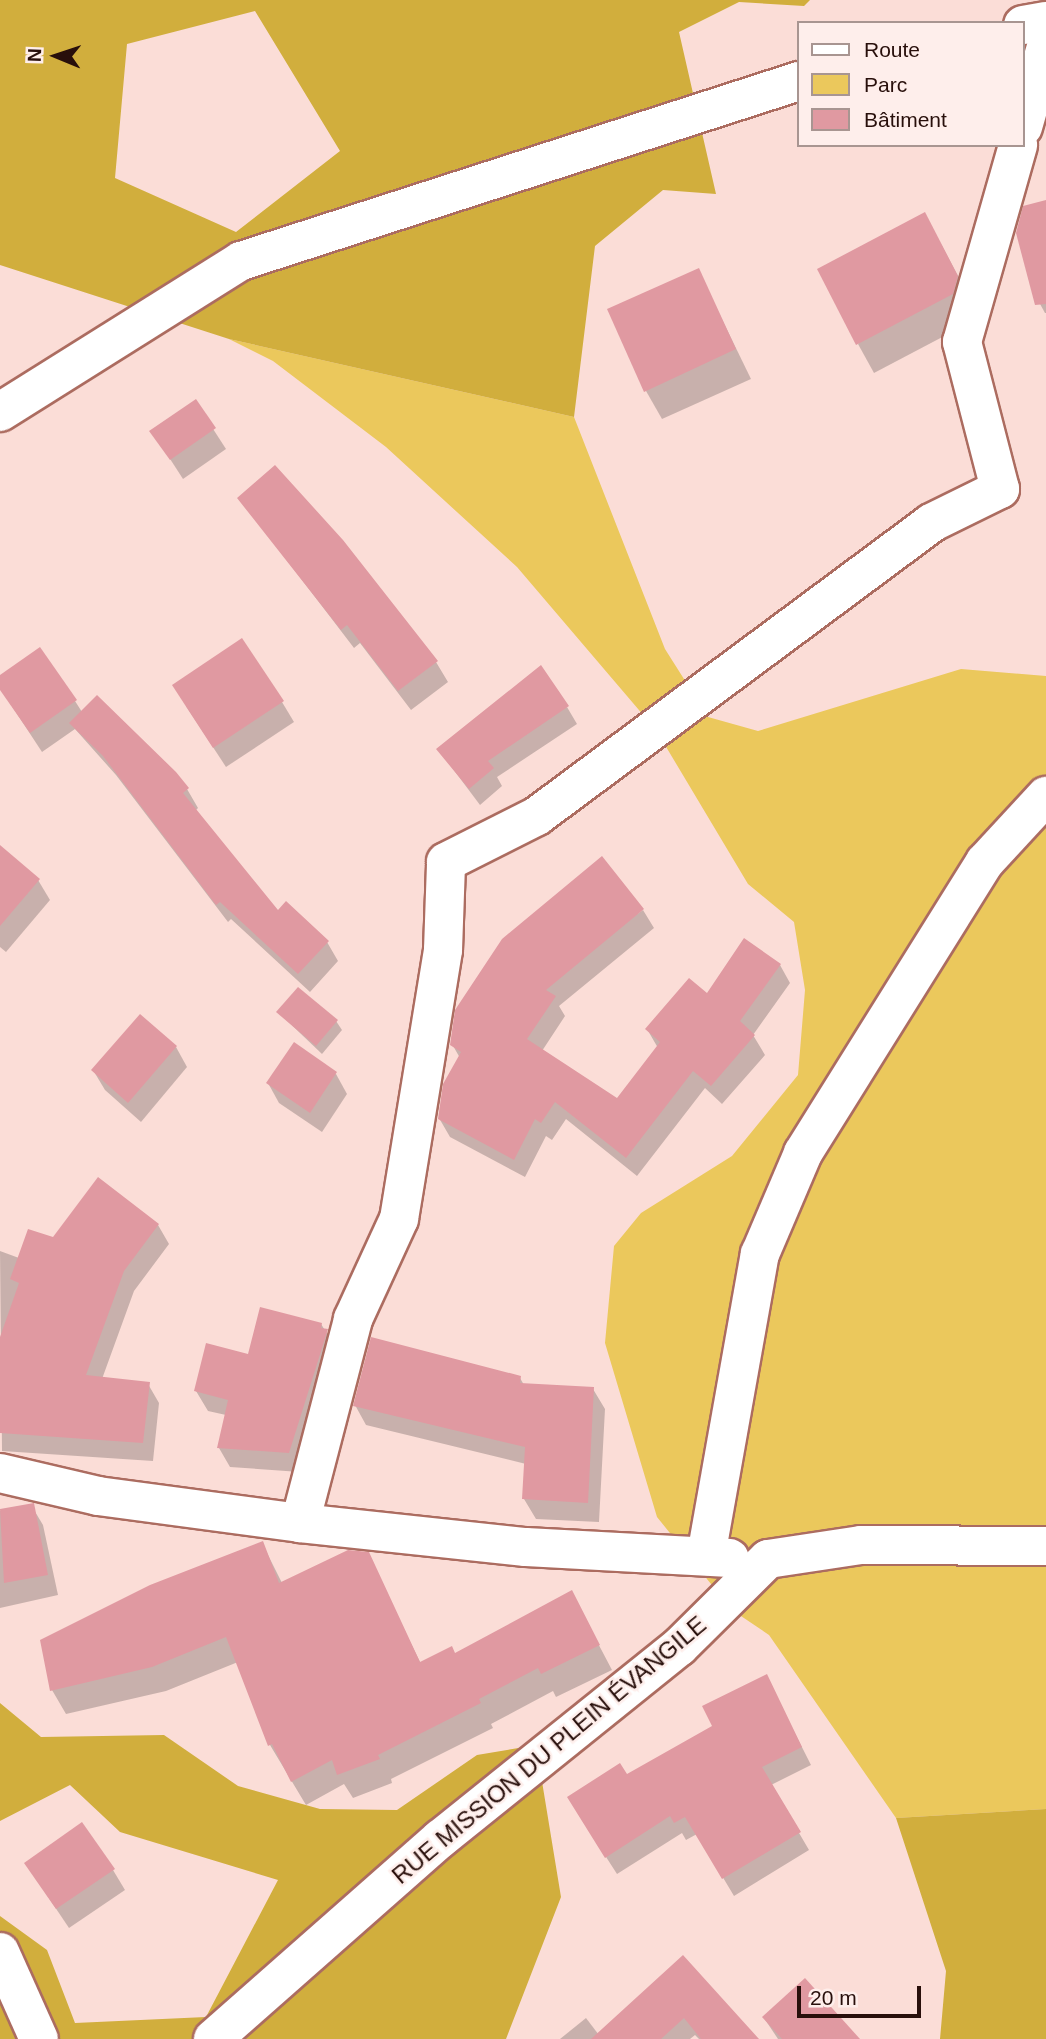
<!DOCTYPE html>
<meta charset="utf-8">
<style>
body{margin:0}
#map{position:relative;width:1046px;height:2039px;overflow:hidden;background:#fbddd7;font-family:Arial,sans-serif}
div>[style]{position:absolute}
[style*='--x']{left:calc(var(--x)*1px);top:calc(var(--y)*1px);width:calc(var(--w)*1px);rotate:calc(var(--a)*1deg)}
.green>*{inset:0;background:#ebc85c}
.forest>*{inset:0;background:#d1ae3d}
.shadow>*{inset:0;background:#0003}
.building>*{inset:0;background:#e099a1}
.roads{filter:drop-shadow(2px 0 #ac6c60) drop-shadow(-2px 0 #ac6c60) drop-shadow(0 2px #ac6c60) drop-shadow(0 -2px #ac6c60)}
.minor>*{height:38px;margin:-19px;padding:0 19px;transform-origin:19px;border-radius:19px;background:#fff}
span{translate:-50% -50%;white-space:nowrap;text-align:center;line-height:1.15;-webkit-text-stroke:5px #feeeeb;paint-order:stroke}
.street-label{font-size:24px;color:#280f0b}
.legend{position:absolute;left:797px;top:21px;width:228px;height:126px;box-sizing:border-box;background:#feeeeb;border:2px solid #a89591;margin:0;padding:9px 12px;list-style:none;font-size:21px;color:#280f0b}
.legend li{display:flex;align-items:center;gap:14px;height:35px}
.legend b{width:35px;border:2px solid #a89591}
.north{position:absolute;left:21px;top:21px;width:70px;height:70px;-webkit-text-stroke:5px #feeeeb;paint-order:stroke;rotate:272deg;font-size:19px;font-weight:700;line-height:28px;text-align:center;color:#280f0b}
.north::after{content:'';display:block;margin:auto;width:24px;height:32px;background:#280f0b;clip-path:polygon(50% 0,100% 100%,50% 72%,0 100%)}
.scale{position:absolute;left:797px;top:1986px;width:124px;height:32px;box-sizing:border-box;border:4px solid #280f0b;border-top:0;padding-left:9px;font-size:21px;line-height:24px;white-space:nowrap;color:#280f0b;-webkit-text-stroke:5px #feeeeb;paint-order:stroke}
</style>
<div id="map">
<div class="green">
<div style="clip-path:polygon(229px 339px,574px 417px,665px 649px,708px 717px,758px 731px,961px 669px,1046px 676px,1046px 1809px,896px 1818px,769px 1635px,732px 1610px,657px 1517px,605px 1343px,614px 1246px,641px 1213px,732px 1156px,798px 1075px,805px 990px,794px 922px,748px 884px,656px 730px,517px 567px,386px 447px,273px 361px)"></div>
</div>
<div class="forest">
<div style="clip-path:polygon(evenodd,0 0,810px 0,804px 6px,739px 2px,679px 32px,716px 194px,663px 190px,595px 246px,574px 417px,229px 339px,0 265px,0 0,255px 11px,340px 151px,236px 232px,115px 178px,127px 44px,255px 11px)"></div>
<div style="clip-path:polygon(0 1703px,41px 1737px,164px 1735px,238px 1786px,320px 1809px,397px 1810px,477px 1755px,536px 1745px,561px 1897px,506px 2039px,0 2039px,0 1916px,47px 1950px,75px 2023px,206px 2017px,278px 1880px,120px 1832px,70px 1785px,0 1821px)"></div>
<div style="clip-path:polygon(1046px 1809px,1046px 2039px,940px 2039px,946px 1971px,896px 1818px)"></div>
</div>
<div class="shadow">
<div style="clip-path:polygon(1046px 202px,1046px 313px,1045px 313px,1034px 293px)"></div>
<div style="clip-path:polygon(941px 244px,974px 306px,969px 323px,874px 373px,858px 344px)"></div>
<div style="clip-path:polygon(698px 270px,751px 379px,662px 419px,646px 391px)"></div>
<div style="clip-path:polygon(195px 401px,226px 449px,183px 479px,152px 431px)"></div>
<div style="clip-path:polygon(240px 499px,436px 662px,448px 682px,411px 710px,360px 643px,354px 648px)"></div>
<div style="clip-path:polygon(0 677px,75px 701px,82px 712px,187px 789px,198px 808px,195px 811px,278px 912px,327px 942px,338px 961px,310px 992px,231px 919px,228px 922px,116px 775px,75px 729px,42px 752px,0 688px)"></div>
<div style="clip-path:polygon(282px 702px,294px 722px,226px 767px,186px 706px)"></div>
<div style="clip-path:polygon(567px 707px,577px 724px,497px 777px,502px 786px,480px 805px,438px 749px)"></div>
<div style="clip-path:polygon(0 847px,38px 880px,50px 900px,6px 952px,0 947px)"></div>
<div style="clip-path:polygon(643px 910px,654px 928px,559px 1006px,565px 1016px,542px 1051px,617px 1101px,658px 1048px,647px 1029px,707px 995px,780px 965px,790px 983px,753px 1035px,765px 1055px,722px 1104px,705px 1088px,637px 1176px,566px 1119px,552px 1140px,546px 1136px,525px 1177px,450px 1137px,439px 1118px,460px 1058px,452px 1044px)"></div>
<div style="clip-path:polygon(278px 1012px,336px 1021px,342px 1030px,322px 1054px)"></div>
<div style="clip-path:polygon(176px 1047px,187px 1067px,141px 1122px,105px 1090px,93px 1070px)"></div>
<div style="clip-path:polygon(336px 1074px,347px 1094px,322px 1132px,279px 1103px,268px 1083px)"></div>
<div style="clip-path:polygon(158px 1225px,169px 1244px,134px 1291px,102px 1379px,148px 1384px,159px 1403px,153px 1461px,2px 1451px,0 1251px,19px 1258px,54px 1239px)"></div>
<div style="clip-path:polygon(321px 1324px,338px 1351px,300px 1472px,230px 1467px,219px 1448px,226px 1415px,208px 1411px,196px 1391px,249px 1356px)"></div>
<div style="clip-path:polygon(520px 1378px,524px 1385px,593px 1389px,605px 1409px,599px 1522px,536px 1519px,524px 1499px,526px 1464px,366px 1425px,355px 1405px)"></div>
<div style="clip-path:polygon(31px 1505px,43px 1525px,58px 1595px,0 1608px,0 1511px)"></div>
<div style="clip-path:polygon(262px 1543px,282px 1583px,367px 1554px,421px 1664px,455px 1655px,571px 1592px,612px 1670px,556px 1697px,553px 1691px,491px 1724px,493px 1728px,391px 1779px,392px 1783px,353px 1798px,344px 1784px,306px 1805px,270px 1745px,238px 1662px,166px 1691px,66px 1714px,52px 1690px)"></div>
<div style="clip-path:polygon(766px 1676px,811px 1765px,771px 1785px,809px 1850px,734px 1896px,697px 1834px,686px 1840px,682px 1833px,617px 1874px,579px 1815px,626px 1776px,714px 1726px)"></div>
<div style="clip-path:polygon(26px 1864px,113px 1870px,125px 1890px,69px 1928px)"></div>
<div style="clip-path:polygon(634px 2002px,753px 2039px,699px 2039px,695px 2035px,690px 2039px,661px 2039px)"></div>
<div style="clip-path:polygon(586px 2018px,602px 2039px,560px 2039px)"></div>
<div style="clip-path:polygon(764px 2018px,857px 2039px,778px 2039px)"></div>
</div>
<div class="building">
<div style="clip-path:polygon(1046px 200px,1046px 304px,1035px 305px,1016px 233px,1023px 206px)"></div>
<div style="clip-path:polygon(925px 212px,958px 276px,953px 294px,856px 345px,817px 269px)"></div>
<div style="clip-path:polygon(699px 268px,736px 349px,644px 392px,607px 309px)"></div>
<div style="clip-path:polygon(196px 399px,216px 428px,170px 460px,149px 431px)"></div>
<div style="clip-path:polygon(275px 465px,343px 540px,438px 661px,398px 691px,347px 625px,341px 630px,237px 498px)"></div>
<div style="clip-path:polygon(242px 638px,284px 701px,213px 748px,172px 685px)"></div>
<div style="clip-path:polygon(40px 647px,77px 700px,30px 733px,0 690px,0 675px)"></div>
<div style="clip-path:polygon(541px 665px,569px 706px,488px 761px,494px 768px,469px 789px,436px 749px)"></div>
<div style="clip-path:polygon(97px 695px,176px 772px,189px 788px,183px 793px,278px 910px,286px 901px,329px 941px,298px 974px,220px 902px,216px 905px,103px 756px,69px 723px)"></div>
<div style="clip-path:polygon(0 845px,40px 879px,0 926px)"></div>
<div style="clip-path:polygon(602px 856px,644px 909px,546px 990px,556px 996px,527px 1039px,617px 1098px,660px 1042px,645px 1029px,689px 978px,707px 993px,744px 938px,781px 964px,740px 1021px,755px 1035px,711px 1086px,693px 1071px,626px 1158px,555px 1102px,541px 1123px,535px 1119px,514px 1160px,438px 1119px,443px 1084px,461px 1052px,450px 1045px,455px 1010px,502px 939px)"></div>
<div style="clip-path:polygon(298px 987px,338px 1020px,316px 1046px,276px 1012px)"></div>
<div style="clip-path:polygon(140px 1014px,177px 1046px,128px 1103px,91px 1070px)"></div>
<div style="clip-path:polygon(294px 1042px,337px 1072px,310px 1113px,266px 1083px)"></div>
<div style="clip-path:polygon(98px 1177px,159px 1224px,124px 1271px,86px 1375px,150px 1382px,143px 1443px,0 1433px,0 1337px,19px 1283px,10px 1279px,28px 1229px,53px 1237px)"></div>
<div style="clip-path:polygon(260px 1307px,322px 1323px,321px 1328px,328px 1329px,289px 1453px,217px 1448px,228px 1400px,194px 1391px,206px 1343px,248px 1354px)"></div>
<div style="clip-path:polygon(371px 1337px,521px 1376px,520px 1383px,594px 1387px,588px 1503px,522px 1499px,525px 1447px,353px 1406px)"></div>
<div style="clip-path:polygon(34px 1503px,48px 1575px,4px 1583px,0 1509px)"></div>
<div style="clip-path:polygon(263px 1541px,279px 1583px,348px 1550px,369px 1552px,420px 1662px,452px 1646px,455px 1653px,572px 1590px,600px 1645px,541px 1674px,538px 1668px,479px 1699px,481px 1703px,378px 1755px,380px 1759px,337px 1775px,332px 1760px,291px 1782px,272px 1744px,268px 1746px,226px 1637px,152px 1667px,50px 1691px,40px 1640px,150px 1585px)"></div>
<div style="clip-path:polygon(767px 1674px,802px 1747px,762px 1767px,801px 1832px,722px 1879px,685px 1817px,674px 1823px,670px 1816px,605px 1858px,567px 1797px,620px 1763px,627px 1774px,712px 1726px,702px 1706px)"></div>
<div style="clip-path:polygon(82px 1822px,115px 1869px,56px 1909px,24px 1863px)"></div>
<div style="clip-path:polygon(683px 1955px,759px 2039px,701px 2039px,684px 2018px,661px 2039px,591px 2039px)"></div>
<div style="clip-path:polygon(805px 1978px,860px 2039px,782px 2039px,762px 2017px)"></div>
</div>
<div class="roads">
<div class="minor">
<div style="--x:1023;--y:25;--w:23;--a:-10"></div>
<div style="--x:1023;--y:127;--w:83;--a:-74"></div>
<div style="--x:0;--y:412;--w:284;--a:-32.1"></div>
<div style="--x:241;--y:261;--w:586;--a:-17.88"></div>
<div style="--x:0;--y:1473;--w:101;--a:13.2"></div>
<div style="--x:98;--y:1496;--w:204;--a:7.6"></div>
<div style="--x:300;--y:1523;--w:227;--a:6.1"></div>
<div style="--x:526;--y:1547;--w:204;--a:3.1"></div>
<div style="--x:300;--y:1523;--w:211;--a:-75.4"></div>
<div style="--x:353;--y:1319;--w:110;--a:-65.3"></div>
<div style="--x:399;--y:1219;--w:273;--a:-80.7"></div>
<div style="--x:443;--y:950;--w:88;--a:-88"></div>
<div style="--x:446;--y:862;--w:102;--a:-26.8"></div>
<div style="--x:537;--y:816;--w:491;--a:-36.6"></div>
<div style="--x:931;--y:523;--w:77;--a:-26.2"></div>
<div style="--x:1000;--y:489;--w:152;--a:-104.5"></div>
<div style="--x:962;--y:342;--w:205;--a:-74.1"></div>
<div style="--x:706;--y:1556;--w:307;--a:-79.9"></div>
<div style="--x:760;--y:1254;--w:110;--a:-66.9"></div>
<div style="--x:803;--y:1153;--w:343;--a:-58"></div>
<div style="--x:985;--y:862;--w:90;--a:-47.3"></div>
<div style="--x:0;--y:1952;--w:95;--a:65.9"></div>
<div style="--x:213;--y:2039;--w:303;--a:-41.4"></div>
<div style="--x:440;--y:1839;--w:307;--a:-38.8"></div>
<div style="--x:679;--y:1647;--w:125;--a:-44.7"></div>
<div style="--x:768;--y:1559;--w:94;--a:-8.6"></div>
<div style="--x:861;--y:1545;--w:185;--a:0.3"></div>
</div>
</div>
<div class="street-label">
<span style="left:549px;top:1750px;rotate:-40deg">RUE MISSION DU PLEIN ÉVANGILE</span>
</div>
<ul class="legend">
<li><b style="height:9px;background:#fff"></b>Route</li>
<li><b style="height:19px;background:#ebc85c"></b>Parc</li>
<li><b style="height:19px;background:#e099a1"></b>Bâtiment</li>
</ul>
<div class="north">N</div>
<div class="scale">20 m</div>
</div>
